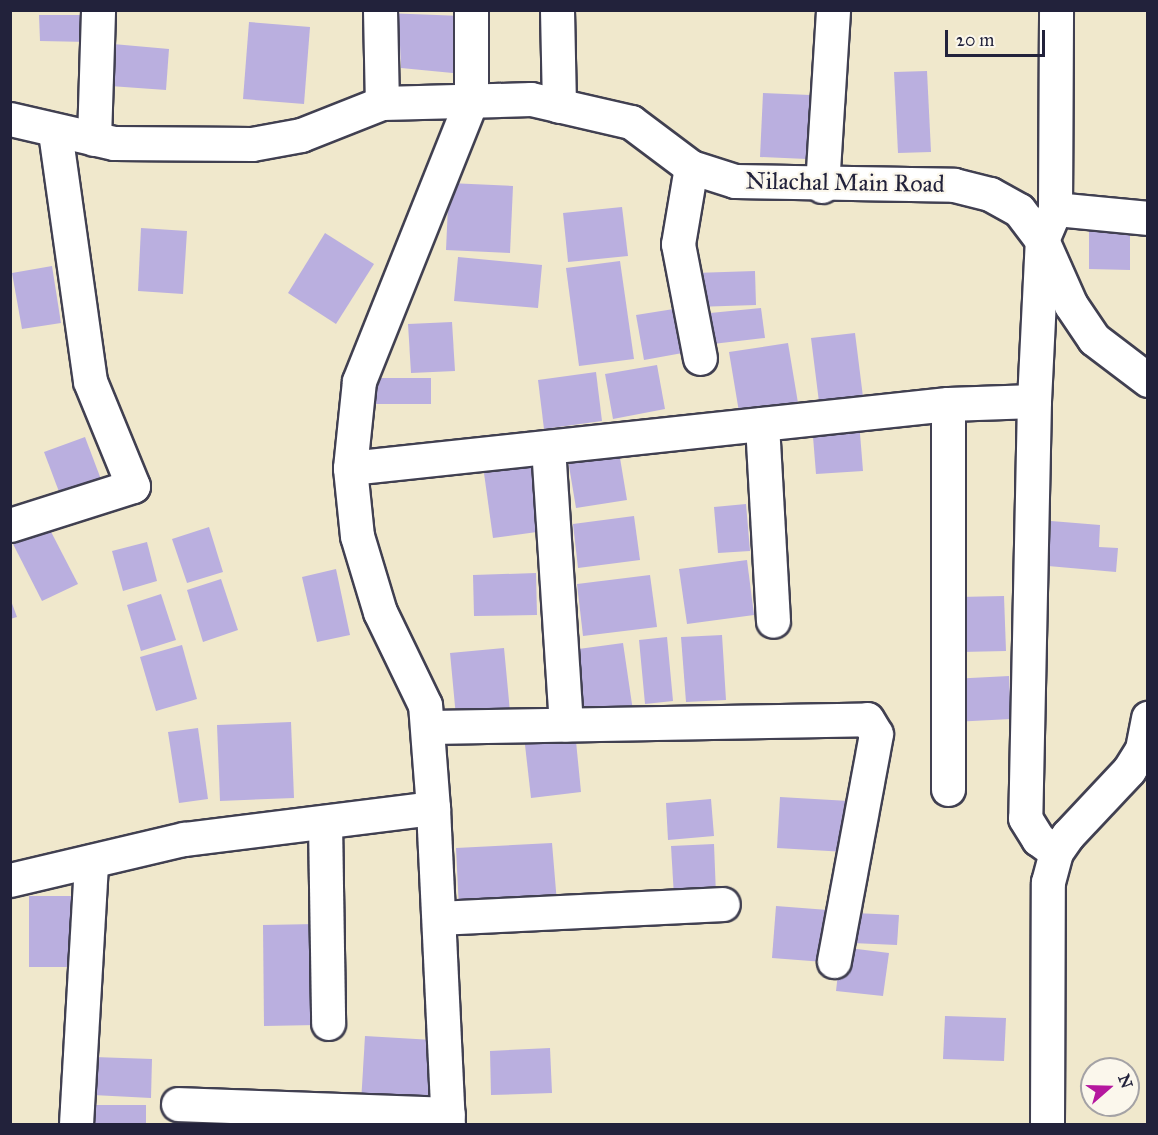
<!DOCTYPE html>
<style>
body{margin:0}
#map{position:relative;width:1158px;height:1135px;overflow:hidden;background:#f0e8cc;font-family:"IM FELL Great Primer",serif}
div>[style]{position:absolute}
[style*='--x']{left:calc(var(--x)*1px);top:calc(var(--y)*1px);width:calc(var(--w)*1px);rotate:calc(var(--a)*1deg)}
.building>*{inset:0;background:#baafdf}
.roads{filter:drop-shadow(2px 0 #414051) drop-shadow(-2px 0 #414051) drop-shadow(0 2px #414051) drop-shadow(0 -2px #414051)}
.street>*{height:33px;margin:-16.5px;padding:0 16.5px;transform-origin:16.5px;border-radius:16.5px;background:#fff}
.secondary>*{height:33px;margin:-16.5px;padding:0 16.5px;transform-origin:16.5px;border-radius:16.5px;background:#fff}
span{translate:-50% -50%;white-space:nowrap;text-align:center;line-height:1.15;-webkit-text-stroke:4.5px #fbf7ec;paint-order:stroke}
.street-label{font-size:24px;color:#22223b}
.frame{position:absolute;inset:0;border:12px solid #22223b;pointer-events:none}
.north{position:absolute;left:1080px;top:1057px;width:60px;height:60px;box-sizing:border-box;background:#fbf7ec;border:2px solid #a4a2a5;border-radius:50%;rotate:70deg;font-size:16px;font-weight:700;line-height:24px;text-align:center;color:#22223b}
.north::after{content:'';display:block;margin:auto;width:21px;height:27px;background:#b5179e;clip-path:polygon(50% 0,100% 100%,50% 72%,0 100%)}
.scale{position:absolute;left:945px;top:30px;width:100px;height:27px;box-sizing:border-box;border:3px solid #22223b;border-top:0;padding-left:8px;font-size:18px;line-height:21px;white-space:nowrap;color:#22223b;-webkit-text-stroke:4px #fbf7ec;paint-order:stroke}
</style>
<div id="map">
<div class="building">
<div style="clip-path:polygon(385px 13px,462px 16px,463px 74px,401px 68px,400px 45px,385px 45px)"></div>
<div style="clip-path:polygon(39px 15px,88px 15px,89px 42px,40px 41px)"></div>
<div style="clip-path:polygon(249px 22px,310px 27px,304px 104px,243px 99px)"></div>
<div style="clip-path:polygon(113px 44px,169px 49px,166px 90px,110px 86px)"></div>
<div style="clip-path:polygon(927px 71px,931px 152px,898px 153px,894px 72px)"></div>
<div style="clip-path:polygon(763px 93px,810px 95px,807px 159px,760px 157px)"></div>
<div style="clip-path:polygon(449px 183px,513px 186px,510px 253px,446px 250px)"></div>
<div style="clip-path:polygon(622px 207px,628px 256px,568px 262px,563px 213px)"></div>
<div style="clip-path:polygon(1089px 225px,1130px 226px,1130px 270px,1089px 269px)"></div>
<div style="clip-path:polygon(141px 228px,187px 231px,183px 294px,138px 291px)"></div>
<div style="clip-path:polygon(325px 233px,374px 264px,336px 324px,288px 293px)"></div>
<div style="clip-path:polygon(458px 257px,542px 265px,538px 308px,454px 301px)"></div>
<div style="clip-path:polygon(620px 261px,634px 359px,579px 366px,566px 268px)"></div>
<div style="clip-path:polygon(52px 266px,61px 323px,22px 329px,12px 273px)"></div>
<div style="clip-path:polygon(755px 271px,756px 305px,695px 307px,694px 273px)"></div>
<div style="clip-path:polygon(680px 308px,688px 352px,644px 360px,636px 315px)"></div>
<div style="clip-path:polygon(761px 308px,765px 338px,704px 345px,700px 314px)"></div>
<div style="clip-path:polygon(452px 322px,455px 371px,411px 373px,408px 324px)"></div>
<div style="clip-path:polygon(855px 333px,863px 397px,819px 402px,811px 338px)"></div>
<div style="clip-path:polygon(788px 343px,798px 403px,739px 412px,729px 352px)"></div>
<div style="clip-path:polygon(657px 365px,665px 409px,613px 419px,605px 374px)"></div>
<div style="clip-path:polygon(596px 372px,602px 421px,544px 429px,538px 380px)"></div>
<div style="clip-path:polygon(373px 378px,431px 378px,431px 404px,373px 404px)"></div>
<div style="clip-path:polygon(859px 421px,863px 471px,816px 474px,812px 424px)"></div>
<div style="clip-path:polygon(85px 437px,102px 482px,61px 497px,44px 452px)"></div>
<div style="clip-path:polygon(619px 452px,627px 500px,576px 508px,568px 460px)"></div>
<div style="clip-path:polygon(534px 459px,544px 531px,493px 538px,483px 466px)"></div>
<div style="clip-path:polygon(746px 504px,750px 551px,718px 553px,714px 507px)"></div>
<div style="clip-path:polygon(634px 516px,640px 560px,578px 568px,573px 524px)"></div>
<div style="clip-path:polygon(1051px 521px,1100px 525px,1099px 547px,1118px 548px,1116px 572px,1048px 566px)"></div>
<div style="clip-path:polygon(47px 524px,78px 584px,42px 601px,12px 542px)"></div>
<div style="clip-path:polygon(209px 527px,223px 572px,187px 583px,172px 539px)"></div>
<div style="clip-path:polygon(147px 542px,157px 581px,123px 591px,112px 551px)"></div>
<div style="clip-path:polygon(747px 560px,754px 615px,687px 624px,679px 569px)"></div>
<div style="clip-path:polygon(336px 569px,350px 635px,317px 642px,302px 577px)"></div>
<div style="clip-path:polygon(536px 573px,537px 615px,474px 616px,473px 575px)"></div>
<div style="clip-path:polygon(650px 575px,657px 627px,583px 636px,577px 584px)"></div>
<div style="clip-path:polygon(221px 579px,238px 630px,203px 642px,187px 590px)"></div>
<div style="clip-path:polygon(161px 594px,176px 640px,141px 651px,127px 605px)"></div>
<div style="clip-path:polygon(1004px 596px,1006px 651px,961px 652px,959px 597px)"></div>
<div style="clip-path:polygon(10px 598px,17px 617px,10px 619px)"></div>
<div style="clip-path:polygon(722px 635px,726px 700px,686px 702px,681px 637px)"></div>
<div style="clip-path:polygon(667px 637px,673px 701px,645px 704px,639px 640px)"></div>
<div style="clip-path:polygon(623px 643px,633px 711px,580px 718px,571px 650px)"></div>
<div style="clip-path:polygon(182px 645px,197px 699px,156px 711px,140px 657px)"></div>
<div style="clip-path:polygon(504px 648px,510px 712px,456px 717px,450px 653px)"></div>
<div style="clip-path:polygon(1009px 676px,1011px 719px,953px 722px,951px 679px)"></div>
<div style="clip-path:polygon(291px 722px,294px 798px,220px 801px,217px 725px)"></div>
<div style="clip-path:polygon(198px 728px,208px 799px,179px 803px,168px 732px)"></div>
<div style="clip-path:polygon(575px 731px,581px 792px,531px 798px,524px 736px)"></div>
<div style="clip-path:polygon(780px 797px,849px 801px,846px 852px,777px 848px)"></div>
<div style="clip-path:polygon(711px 799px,714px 836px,668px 840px,666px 803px)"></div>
<div style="clip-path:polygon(552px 843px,557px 903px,459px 909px,456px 848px)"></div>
<div style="clip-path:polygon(714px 844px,716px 895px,674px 897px,671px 846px)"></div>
<div style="clip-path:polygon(29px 896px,72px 896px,72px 967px,29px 967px)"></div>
<div style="clip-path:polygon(776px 906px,828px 910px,824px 962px,772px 958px)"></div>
<div style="clip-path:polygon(854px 913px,899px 915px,897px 945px,852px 943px)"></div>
<div style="clip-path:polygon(316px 924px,317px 1025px,264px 1026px,263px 925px)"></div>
<div style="clip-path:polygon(841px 947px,889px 953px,883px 996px,836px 991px)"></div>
<div style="clip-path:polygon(945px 1016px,1006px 1018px,1004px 1061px,943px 1059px)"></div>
<div style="clip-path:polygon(365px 1036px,433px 1040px,429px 1107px,361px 1103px)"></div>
<div style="clip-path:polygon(550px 1048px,552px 1093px,491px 1095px,490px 1051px)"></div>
<div style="clip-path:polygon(94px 1057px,152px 1059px,151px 1098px,93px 1095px)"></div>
<div style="clip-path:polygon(90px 1105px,146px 1105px,146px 1124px,89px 1124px)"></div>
</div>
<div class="roads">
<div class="street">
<div style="--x:380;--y:10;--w:93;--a:88.8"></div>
<div style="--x:471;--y:10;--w:91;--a:90"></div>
<div style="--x:557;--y:10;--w:96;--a:88.8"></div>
<div style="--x:94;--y:139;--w:129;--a:-88.2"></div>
<div style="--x:691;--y:167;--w:78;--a:99.6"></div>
<div style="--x:678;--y:244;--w:116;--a:79.1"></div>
<div style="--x:822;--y:186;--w:176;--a:-86.4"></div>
<div style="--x:1055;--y:209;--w:93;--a:5.5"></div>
<div style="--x:1034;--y:401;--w:417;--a:91.2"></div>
<div style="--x:1025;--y:818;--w:25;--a:58"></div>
<div style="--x:1038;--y:839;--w:22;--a:36"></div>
<div style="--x:948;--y:404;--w:385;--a:90"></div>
<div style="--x:762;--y:424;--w:197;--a:86.8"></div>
<div style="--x:548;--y:447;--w:278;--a:86.3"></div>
<div style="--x:350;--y:468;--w:601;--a:-6.11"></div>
<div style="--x:948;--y:404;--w:86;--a:-2"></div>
<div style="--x:1034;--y:401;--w:161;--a:-87.2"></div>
<div style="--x:1042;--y:240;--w:34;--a:-67"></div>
<div style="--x:1055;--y:209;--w:199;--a:-89.7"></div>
<div style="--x:10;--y:525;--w:129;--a:-17.6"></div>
<div style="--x:133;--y:486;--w:113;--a:-112.3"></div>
<div style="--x:90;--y:381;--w:251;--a:-98"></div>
<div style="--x:430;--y:727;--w:437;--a:-1"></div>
<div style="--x:867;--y:719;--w:17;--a:59"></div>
<div style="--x:876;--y:734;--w:231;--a:100.5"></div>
<div style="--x:433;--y:808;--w:316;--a:87.3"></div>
<div style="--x:325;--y:822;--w:201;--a:89.1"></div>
<div style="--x:439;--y:918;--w:284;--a:-2.8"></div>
<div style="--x:178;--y:1104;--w:270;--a:2.1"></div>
<div style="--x:76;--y:1124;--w:263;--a:-86.7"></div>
<div style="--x:1047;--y:1124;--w:242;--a:-89.8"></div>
<div style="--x:1048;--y:882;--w:31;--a:-75"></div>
<div style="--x:1056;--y:852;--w:21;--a:-55"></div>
<div style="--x:1068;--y:835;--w:89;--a:-46.8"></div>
<div style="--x:1129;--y:770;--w:25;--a:-58"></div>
<div style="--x:1142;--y:749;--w:32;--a:-79"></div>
</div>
<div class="secondary">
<div style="--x:10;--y:119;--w:107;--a:13"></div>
<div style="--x:114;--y:143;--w:138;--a:0.4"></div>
<div style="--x:252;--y:144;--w:50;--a:-10.4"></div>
<div style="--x:301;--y:135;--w:87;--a:-21.6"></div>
<div style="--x:382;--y:103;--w:149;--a:-1.5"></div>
<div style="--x:531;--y:99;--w:103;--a:13"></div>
<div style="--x:631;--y:122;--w:75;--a:36.9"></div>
<div style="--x:691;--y:167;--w:46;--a:17.7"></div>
<div style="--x:735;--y:181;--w:219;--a:1"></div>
<div style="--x:954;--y:185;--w:37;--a:14"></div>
<div style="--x:990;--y:194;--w:33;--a:29"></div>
<div style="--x:1019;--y:210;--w:38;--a:53"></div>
<div style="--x:1042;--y:240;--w:71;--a:66"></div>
<div style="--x:1071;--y:305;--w:41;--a:55.9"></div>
<div style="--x:1094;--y:339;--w:68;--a:37.2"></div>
<div style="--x:10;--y:880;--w:179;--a:-13.3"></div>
<div style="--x:184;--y:839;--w:251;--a:-7.1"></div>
<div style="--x:433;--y:808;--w:103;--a:-94.4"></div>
<div style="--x:425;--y:705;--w:103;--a:-115.8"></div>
<div style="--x:380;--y:612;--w:79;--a:-106.8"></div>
<div style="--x:357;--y:536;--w:68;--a:-95.9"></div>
<div style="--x:350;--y:468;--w:87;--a:-84.1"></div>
<div style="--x:359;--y:381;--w:302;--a:-68.2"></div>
</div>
</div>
<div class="street-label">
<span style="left:845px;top:183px;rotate:1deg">Nilachal Main Road</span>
</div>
<div class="frame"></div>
<div class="north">N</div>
<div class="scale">20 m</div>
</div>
